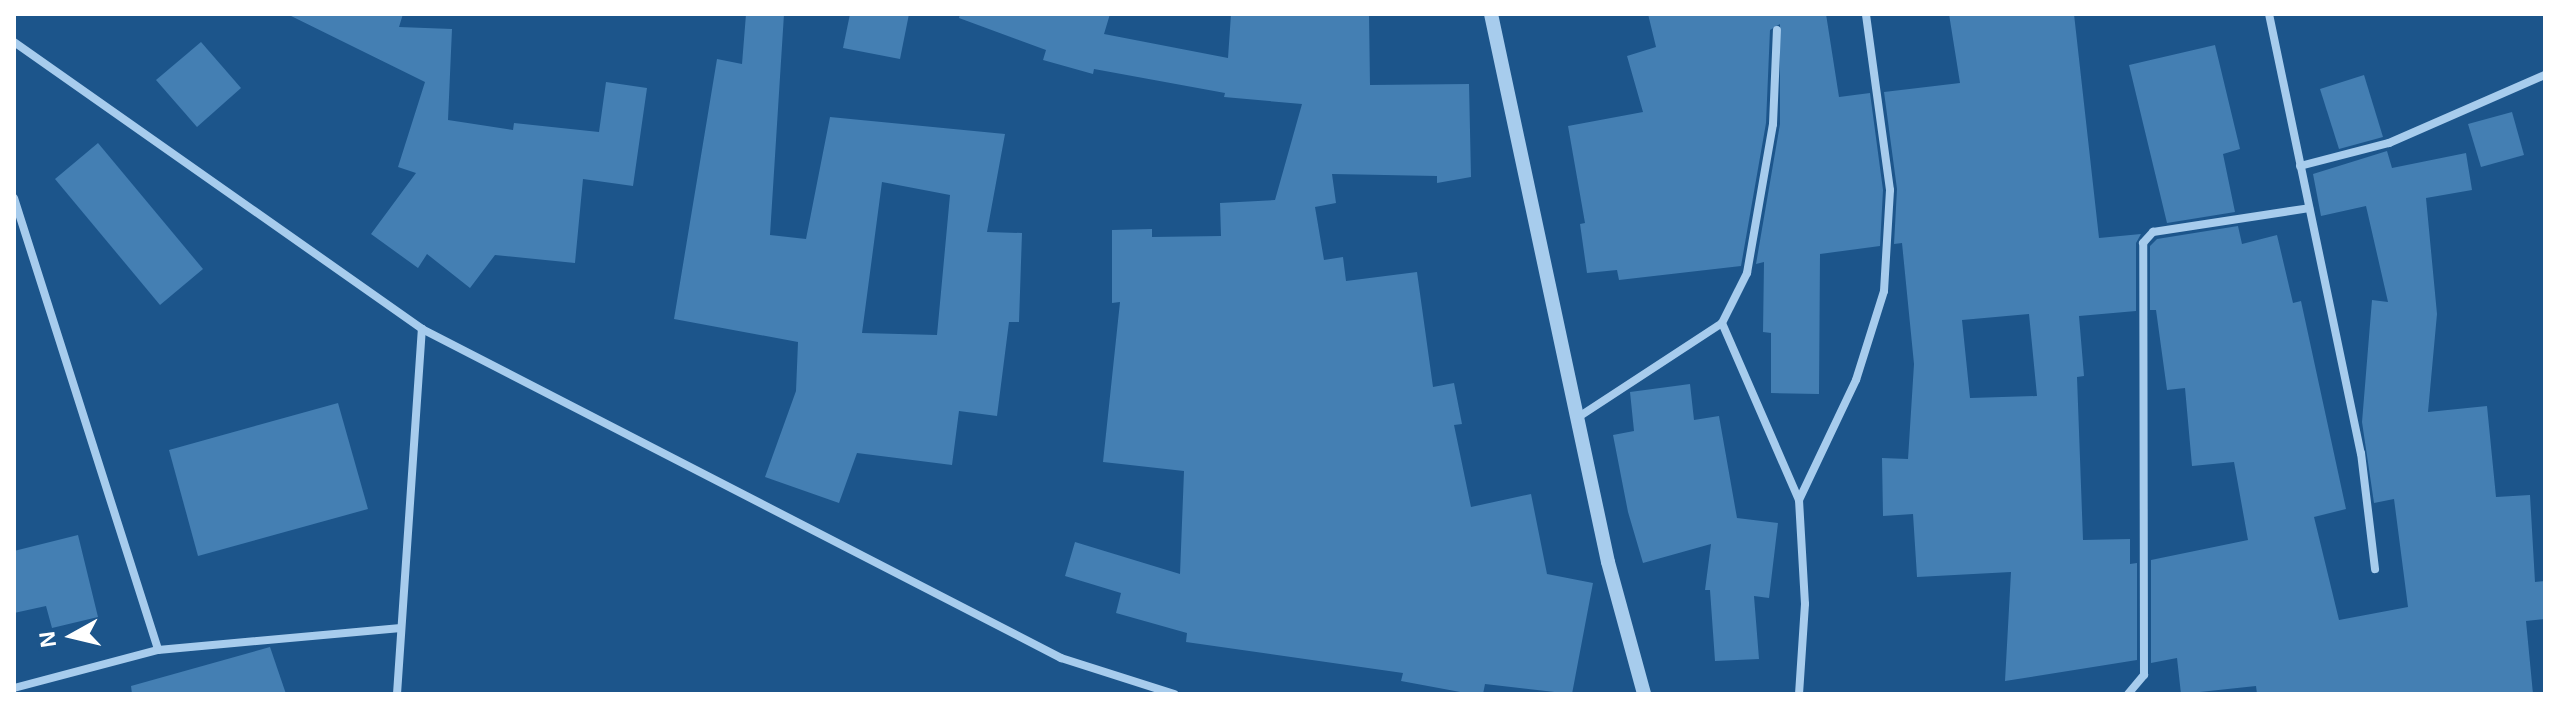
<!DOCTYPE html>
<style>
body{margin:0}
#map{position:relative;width:2559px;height:708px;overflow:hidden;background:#1c558b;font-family:Arial,sans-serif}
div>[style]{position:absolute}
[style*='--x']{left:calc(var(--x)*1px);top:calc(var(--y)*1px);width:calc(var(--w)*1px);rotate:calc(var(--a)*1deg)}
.building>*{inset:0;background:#447fb3}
.minor>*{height:8px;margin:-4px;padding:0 4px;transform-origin:4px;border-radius:4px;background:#a7cced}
.tertiary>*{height:14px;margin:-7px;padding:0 7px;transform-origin:7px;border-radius:7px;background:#a7cced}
span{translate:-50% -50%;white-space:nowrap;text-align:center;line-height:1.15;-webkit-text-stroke:7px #1c558b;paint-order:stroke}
.frame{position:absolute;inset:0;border:16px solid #fff;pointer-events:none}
.north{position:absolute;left:32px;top:596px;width:80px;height:80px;-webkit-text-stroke:6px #1c558b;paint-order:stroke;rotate:262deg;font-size:22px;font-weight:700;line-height:32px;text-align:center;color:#fff}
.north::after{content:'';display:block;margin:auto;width:28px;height:36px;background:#fff;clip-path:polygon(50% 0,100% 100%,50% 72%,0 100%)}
</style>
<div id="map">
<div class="building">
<div style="clip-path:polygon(287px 14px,403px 14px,399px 27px,452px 29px,448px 120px,513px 130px,514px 123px,599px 132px,606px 82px,647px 88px,633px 186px,583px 179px,575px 263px,495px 255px,470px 288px,427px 254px,418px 268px,371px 234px,416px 173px,398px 167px,425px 82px)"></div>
<div style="clip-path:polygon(evenodd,746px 14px,784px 14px,770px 235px,806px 239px,830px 117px,1005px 134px,987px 232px,1022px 233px,1019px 322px,1009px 322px,997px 416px,959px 411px,952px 465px,857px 453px,839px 503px,765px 477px,796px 391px,798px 342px,674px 319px,717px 59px,742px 64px,746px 14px,882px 182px,950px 195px,937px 335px,862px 333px,882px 182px)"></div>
<div style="clip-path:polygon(850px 14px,909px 14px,900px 59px,843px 48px)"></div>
<div style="clip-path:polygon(960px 14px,1110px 14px,1104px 34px,1228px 58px,1231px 14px,1369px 14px,1370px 85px,1469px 84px,1471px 177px,1437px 183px,1437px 176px,1332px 174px,1336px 203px,1315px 207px,1324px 260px,1343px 257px,1346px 281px,1417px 272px,1433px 387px,1454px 383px,1462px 424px,1454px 425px,1471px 507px,1531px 494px,1547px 574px,1593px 583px,1572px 694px,1485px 684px,1483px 694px,1471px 694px,1401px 681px,1403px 673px,1186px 642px,1187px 633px,1116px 613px,1121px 593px,1065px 576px,1075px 542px,1180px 574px,1184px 471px,1103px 462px,1120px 302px,1112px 303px,1112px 230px,1152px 229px,1152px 237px,1221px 236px,1220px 203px,1275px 200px,1302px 104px,1224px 97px,1225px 93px,1094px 69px,1093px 74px,1043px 60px,1046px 50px,959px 18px)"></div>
<div style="clip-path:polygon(1648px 14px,1826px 14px,1839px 97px,1870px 93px,1883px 190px,1880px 246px,1820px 254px,1819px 394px,1771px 393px,1771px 333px,1763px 332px,1764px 262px,1756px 264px,1780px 124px,1780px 24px,1770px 30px,1766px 123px,1741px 266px,1619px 280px,1617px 270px,1587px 273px,1580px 224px,1585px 223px,1568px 126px,1643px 112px,1627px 56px,1656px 47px)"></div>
<div style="clip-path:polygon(evenodd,1949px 14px,2074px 14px,2099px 238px,2141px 234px,2136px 243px,2136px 311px,2079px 316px,2084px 376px,2077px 377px,2083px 540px,2130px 539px,2130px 564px,2137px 563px,2137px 660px,2005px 681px,2011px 572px,1917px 577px,1913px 514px,1883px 516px,1882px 458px,1908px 459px,1914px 364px,1902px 243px,1894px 244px,1897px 189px,1884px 92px,1960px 83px,1949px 14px,2029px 314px,2037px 396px,1970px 398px,1962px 320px,2029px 314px)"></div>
<div style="clip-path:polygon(201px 42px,241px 88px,197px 127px,156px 80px)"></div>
<div style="clip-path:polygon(2215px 45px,2240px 149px,2223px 154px,2235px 212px,2167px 223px,2129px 65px)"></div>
<div style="clip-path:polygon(2364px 75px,2383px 137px,2339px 149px,2320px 89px)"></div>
<div style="clip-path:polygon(2512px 112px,2524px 155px,2481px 167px,2468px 124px)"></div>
<div style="clip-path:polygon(98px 143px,203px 269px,160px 305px,55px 179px)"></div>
<div style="clip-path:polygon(2387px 151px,2392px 168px,2466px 153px,2472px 190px,2426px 198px,2437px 314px,2428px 412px,2487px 406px,2496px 497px,2530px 495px,2535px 582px,2545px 581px,2545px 619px,2526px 621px,2533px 694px,2257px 694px,2256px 686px,2181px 694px,2177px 658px,2151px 663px,2151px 560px,2248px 540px,2234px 462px,2192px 466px,2185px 388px,2167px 390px,2156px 310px,2150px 310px,2150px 246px,2157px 239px,2238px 226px,2242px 244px,2277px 235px,2293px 303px,2301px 301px,2346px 509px,2314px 517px,2339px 620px,2408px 607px,2394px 499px,2374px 503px,2362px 422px,2372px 300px,2388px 302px,2366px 206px,2321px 216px,2313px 174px)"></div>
<div style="clip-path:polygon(1690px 384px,1694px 420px,1719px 416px,1737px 518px,1778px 523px,1769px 598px,1754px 596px,1759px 659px,1715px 661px,1710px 590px,1705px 590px,1711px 544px,1643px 563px,1628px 512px,1613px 435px,1634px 431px,1630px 392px)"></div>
<div style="clip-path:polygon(338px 403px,368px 509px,198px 556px,169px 450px)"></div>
<div style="clip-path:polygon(78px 535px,98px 617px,52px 628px,46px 606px,14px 613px,14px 551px)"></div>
<div style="clip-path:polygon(270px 647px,286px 694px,132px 694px,131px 686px)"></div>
</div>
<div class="minor">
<div style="--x:2269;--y:14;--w:449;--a:78.2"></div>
<div style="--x:2361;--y:453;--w:117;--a:83.1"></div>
<div style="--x:14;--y:42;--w:499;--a:35.1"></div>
<div style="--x:422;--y:329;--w:719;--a:27.24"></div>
<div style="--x:1061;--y:658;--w:119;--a:17.7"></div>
<div style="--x:2300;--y:166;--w:92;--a:-14.5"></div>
<div style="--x:2389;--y:143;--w:170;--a:-23.6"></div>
<div style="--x:14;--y:198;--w:474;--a:72.3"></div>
<div style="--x:1722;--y:323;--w:193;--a:66.5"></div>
<div style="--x:1799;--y:500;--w:104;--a:86.7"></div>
<div style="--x:1805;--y:604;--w:90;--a:93.8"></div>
<div style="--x:1577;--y:418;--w:173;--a:-33.2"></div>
<div style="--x:1722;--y:323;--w:56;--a:-63.4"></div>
<div style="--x:1747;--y:273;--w:151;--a:-80.1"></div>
<div style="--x:1773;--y:124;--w:94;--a:-87.6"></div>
<div style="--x:1799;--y:500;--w:133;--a:-64.6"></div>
<div style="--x:1856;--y:380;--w:93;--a:-72.5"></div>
<div style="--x:1884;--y:291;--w:101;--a:-86.6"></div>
<div style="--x:1890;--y:190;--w:178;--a:-97.8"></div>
<div style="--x:14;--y:688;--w:149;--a:-14.8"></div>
<div style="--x:158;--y:650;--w:241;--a:-5.2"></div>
<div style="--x:397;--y:694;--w:366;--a:-86.1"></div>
<div style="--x:2128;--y:694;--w:25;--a:-50"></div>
<div style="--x:2144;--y:675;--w:432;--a:-90.1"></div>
<div style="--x:2143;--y:243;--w:15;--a:-48"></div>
<div style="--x:2153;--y:232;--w:158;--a:-8.7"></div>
</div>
<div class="tertiary">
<div style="--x:1491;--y:14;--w:560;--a:77.95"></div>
<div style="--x:1608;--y:562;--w:137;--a:74.7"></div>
</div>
<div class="frame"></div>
<div class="north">N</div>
</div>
